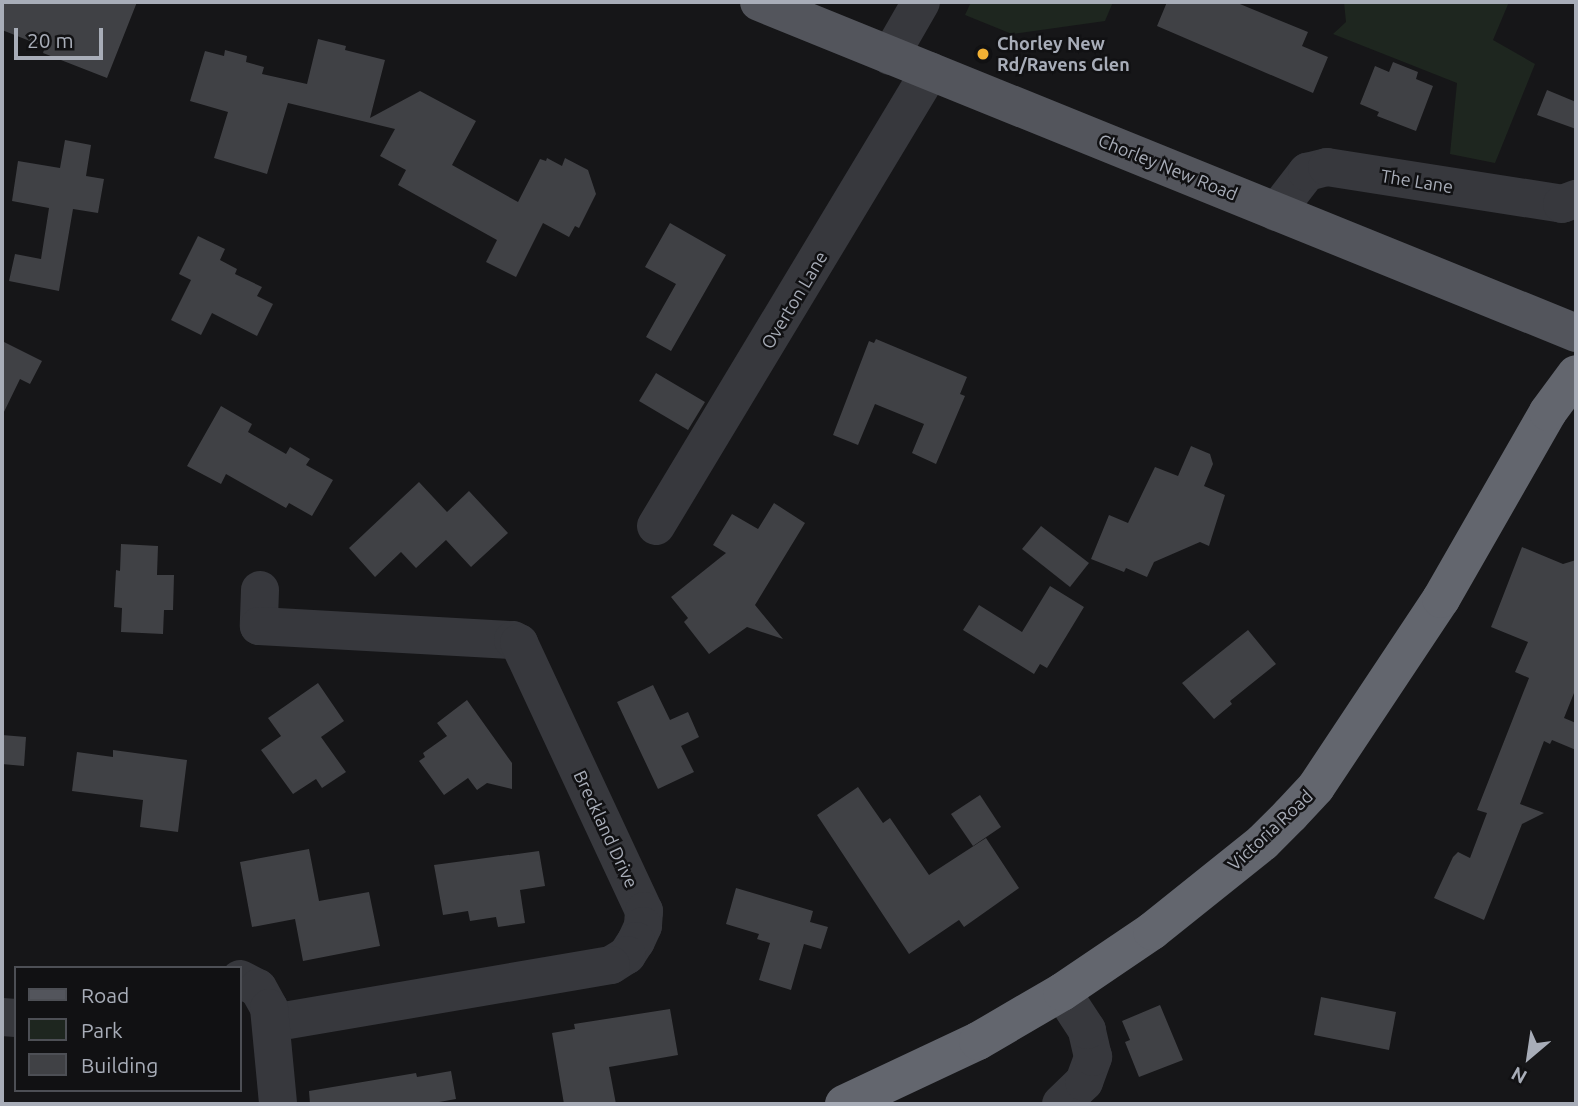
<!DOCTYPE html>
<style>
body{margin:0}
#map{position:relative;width:1578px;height:1106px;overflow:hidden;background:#161618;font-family:Ubuntu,sans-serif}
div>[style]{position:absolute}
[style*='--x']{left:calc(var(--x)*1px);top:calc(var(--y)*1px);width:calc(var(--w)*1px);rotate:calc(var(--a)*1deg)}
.green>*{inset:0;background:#1e261f}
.building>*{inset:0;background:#404145}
.minor>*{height:38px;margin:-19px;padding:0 19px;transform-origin:19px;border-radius:19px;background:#37383d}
.major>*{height:38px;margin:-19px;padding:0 19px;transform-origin:19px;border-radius:19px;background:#53555c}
.highway>*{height:38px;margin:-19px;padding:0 19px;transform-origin:19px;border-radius:19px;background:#63666e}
.dots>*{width:19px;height:19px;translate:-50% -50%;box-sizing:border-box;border:4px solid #111113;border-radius:50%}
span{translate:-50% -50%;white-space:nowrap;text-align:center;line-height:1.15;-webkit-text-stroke:5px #111113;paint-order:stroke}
.poi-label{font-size:18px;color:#a8adb8;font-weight:700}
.left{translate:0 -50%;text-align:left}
.street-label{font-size:18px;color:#a8adb8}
.frame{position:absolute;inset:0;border:4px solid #a8adb8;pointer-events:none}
.legend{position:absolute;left:14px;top:966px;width:228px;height:126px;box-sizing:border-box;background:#111113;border:2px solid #4d4f55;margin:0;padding:9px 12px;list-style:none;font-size:21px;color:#a8adb8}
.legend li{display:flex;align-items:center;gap:14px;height:35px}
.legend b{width:35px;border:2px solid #4d4f55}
.north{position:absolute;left:1494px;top:1022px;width:70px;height:70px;-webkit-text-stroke:5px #111113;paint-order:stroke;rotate:209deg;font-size:19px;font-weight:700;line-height:28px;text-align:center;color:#a8adb8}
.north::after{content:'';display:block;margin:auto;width:24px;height:32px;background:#a8adb8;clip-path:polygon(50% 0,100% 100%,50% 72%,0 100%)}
.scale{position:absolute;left:14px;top:28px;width:89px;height:32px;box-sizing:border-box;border:4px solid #a8adb8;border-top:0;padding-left:9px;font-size:21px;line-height:24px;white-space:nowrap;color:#a8adb8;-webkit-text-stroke:5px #111113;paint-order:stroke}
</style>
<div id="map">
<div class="green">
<div style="clip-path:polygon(971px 2px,1113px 2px,1105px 21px,1012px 34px,965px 15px)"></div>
<div style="clip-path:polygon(1344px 2px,1509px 2px,1493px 40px,1535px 64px,1495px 163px,1450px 154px,1457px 83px,1333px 34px,1346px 22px)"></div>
</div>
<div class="building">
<div style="clip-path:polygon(2px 2px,137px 2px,107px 78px,43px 53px,45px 47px,2px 30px)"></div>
<div style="clip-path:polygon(1167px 2px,1235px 2px,1308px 32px,1302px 46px,1328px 57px,1313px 93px,1157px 26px)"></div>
<div style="clip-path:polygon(318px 39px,346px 46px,345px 50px,385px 60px,370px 118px,420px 91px,476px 121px,452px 165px,518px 202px,540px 159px,546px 161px,547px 158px,562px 166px,565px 158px,588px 170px,596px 194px,579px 228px,575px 226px,569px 237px,543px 223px,516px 277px,486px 262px,497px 240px,398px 185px,406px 170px,380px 156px,395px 129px,288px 103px,267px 174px,214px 158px,228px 112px,190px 101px,205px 51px,224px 56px,225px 50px,247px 56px,246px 62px,264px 67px,262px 74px,307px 84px)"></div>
<div style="clip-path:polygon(1393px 62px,1418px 72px,1416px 79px,1433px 86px,1416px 131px,1377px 116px,1379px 112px,1360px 104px,1375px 66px,1389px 72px)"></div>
<div style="clip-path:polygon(1547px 90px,1576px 102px,1576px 129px,1537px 115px)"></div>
<div style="clip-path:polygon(65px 140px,91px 145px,86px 176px,104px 179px,98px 213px,73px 209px,59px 291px,9px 281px,15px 254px,41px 259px,49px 208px,12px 201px,18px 161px,60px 168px)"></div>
<div style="clip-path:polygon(670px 223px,726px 255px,671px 351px,646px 337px,676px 284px,645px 267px)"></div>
<div style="clip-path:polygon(198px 236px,225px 249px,220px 260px,237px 269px,235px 274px,262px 287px,257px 296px,273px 304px,257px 336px,212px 313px,201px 335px,171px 320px,191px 280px,179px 274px)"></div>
<div style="clip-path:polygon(876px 339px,967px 377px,960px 394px,965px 396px,936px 464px,912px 453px,924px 424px,875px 404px,858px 445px,833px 435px,869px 341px,874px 343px)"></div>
<div style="clip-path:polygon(2px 341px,42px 361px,30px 384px,20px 379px,2px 416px)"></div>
<div style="clip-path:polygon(656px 373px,705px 402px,688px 430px,639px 401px)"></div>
<div style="clip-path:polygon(221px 406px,252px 424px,248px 432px,286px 454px,290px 447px,310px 459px,306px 465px,333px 480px,312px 516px,289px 503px,286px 508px,226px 474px,221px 484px,187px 466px)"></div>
<div style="clip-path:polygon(1191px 446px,1210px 454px,1213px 464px,1204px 486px,1225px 495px,1209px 546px,1200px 542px,1154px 562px,1147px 577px,1126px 568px,1124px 572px,1091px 559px,1109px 515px,1128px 523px,1155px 467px,1178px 476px)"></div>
<div style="clip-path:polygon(419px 482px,447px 512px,469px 491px,508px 533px,471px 567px,446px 540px,416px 568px,401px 552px,375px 577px,349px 548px)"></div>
<div style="clip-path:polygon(774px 503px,805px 523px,755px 605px,783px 639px,747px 627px,709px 654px,684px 622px,688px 618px,671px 597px,726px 553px,713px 545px,732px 514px,758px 529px)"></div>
<div style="clip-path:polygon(1041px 526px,1089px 563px,1070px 587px,1022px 549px)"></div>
<div style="clip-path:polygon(121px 544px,158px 546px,157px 575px,174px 575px,173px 610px,164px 610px,163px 634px,121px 632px,122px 608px,114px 607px,116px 570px,120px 571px)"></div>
<div style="clip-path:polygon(1522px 547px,1563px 564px,1576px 560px,1576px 688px,1564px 718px,1576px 723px,1576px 750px,1552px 740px,1550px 744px,1544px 741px,1520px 804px,1544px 813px,1522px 824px,1484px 920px,1434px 898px,1453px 857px,1458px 852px,1470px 858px,1487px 813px,1477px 810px,1529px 678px,1515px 672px,1528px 642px,1491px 627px)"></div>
<div style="clip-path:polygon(1050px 586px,1084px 607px,1047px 668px,1040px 664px,1034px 674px,963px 630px,979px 605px,1022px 632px)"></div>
<div style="clip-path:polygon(1248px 630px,1276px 664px,1230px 701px,1232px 704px,1214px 719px,1182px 683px)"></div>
<div style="clip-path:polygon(318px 683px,344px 721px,321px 737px,346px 772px,322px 788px,316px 779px,293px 794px,261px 750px,281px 736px,268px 718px)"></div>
<div style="clip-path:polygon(653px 685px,670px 720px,688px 712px,699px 737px,681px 746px,694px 772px,658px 789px,617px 702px)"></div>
<div style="clip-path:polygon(467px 700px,512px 763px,512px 789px,487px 783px,477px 790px,468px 778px,444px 795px,419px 761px,425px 757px,423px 753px,447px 736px,437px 723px)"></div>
<div style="clip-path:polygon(2px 735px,26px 737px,24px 766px,2px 764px)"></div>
<div style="clip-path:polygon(113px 750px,187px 760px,178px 832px,140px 827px,143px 800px,72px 791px,77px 752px,113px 757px)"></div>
<div style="clip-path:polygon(858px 787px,883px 823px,890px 818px,929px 875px,986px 838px,1019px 888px,964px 927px,959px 920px,909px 954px,817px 815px)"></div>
<div style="clip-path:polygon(980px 795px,1001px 827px,973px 846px,951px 814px)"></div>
<div style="clip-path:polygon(309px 849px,319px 901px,369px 892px,380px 946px,303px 961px,295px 919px,252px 927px,240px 862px)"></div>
<div style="clip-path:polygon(539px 851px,545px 886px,520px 890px,525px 923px,498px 927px,496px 917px,470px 921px,468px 911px,443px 915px,434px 865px)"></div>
<div style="clip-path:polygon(736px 888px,813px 911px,810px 922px,828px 927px,821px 949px,804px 944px,791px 990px,759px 980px,770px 943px,757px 939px,759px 934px,726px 924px)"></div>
<div style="clip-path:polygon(1321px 997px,1396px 1012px,1389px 1050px,1314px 1035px)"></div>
<div style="clip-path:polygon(1160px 1005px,1183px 1060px,1139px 1077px,1125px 1042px,1130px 1040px,1122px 1021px)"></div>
<div style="clip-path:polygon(670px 1009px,678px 1055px,609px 1067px,616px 1104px,564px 1104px,552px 1033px,575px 1029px,574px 1024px)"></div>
<div style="clip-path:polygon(451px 1071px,456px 1099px,428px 1104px,310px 1104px,309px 1091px,416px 1073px,417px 1077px)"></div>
</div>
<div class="minor">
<div style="--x:890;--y:56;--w:62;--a:-60.1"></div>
<div style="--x:1276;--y:212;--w:51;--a:-52.2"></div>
<div style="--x:1307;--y:172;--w:21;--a:-14"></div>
<div style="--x:1327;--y:167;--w:238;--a:8.9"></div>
<div style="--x:1562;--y:204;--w:15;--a:-20"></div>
<div style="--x:656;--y:526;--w:531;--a:-58.94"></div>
<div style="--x:260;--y:590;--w:36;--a:92"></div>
<div style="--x:259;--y:626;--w:254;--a:3.2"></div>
<div style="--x:513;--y:640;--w:7;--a:27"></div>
<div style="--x:519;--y:643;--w:296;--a:65"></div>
<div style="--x:644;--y:911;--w:15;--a:94"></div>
<div style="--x:643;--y:926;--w:17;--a:115"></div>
<div style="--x:636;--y:941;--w:17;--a:123"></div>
<div style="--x:627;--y:955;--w:19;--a:148"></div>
<div style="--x:611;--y:965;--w:345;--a:170.3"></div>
<div style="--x:240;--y:979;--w:20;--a:27"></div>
<div style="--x:258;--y:988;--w:23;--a:61"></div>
<div style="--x:269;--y:1008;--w:96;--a:84.6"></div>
<div style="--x:2;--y:1017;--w:14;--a:4"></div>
<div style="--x:1061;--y:1104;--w:32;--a:-44"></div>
<div style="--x:1084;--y:1082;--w:27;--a:-70"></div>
<div style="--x:1093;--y:1057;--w:28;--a:-103"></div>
<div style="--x:1087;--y:1030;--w:45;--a:-123.3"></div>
</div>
<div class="major">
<div style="--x:759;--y:2;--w:882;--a:22.05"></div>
</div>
<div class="highway">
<div style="--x:844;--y:1104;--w:148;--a:-25.2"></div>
<div style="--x:978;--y:1041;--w:97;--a:-30.3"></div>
<div style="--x:1062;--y:992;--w:109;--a:-34.1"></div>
<div style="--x:1152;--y:931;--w:142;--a:-38.7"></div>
<div style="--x:1263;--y:842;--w:38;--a:-45"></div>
<div style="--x:1290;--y:815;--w:38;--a:-47"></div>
<div style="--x:1316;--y:787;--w:226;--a:-56.4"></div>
<div style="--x:1441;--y:599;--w:215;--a:-60.2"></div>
<div style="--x:1548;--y:412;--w:47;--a:-53.6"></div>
</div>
<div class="dots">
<div style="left:983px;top:54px;background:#f2b134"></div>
</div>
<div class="poi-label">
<span class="left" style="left:997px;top:54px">Chorley New<br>Rd/Ravens Glen</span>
</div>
<div class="street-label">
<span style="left:1168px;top:167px;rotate:22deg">Chorley New Road</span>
<span style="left:1417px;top:181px;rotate:9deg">The Lane</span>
<span style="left:794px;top:300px;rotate:-59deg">Overton Lane</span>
<span style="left:606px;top:829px;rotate:65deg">Breckland Drive</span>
<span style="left:1270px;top:830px;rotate:-43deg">Victoria Road</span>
</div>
<div class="frame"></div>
<ul class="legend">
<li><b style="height:9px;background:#53555c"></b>Road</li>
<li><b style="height:19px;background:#1e261f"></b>Park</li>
<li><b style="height:19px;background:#404145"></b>Building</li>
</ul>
<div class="north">N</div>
<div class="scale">20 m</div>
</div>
